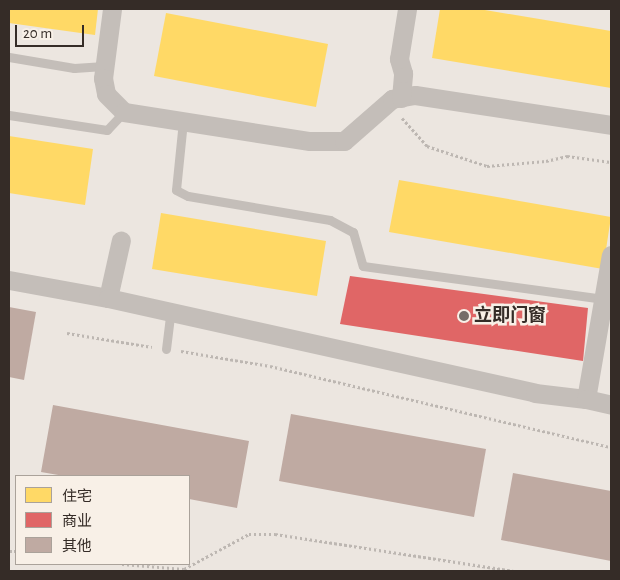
<!DOCTYPE html>
<meta charset="utf-8">
<style>
body{margin:0}
#map{position:relative;width:620px;height:580px;overflow:hidden;background:#ece6e0;font-family:"Alegreya Sans","Noto Sans SC",sans-serif}
div>[style]{position:absolute}
[style*='--x']{left:calc(var(--x)*1px);top:calc(var(--y)*1px);width:calc(var(--w)*1px);rotate:calc(var(--a)*1deg)}
.homes>*{inset:0;background:#ffd966}
.shops>*{inset:0;background:#e06666}
.building>*{inset:0;background:#bfaaa2}
.path>*{height:3px;margin-top:-1.5px;transform-origin:0;background:repeating-linear-gradient(90deg,#bdb7b2 0 2.5px,transparent 0 5px)}
.lane>*{height:9px;margin:-4.5px;padding:0 4.5px;transform-origin:4.5px;border-radius:4.5px;background:#c4beb9}
.street>*{height:19px;margin:-9.5px;padding:0 9.5px;transform-origin:9.5px;border-radius:9.5px;background:#c4beb9}
.dots>*{width:14px;height:14px;translate:-50% -50%;box-sizing:border-box;border:2px solid #f8f0e7;border-radius:50%}
span{translate:-50% -50%;white-space:nowrap;text-align:center;line-height:1.15;-webkit-text-stroke:5px #f8f0e7;paint-order:stroke}
.poi-label{font-size:18px;color:#352c27;font-weight:700}
.left{translate:0 -50%;text-align:left}
.frame{position:absolute;inset:0;border:10px solid #352c27;pointer-events:none}
.legend{position:absolute;left:15px;top:475px;width:175px;height:90px;box-sizing:border-box;background:#f8f0e7;border:1px solid #aaa29a;margin:0;padding:6px 9px;list-style:none;font-size:15px;color:#352c27}
.legend li{display:flex;align-items:center;gap:10px;height:25px}
.legend b{width:25px;border:1px solid #aaa29a}
.scale{position:absolute;left:15px;top:25px;width:69px;height:22px;box-sizing:border-box;border:2px solid #352c27;border-top:0;padding-left:6px;font-size:15px;line-height:18px;white-space:nowrap;color:#352c27;-webkit-text-stroke:4px #f8f0e7;paint-order:stroke}
</style>
<div id="map">
<div class="homes">
<div style="clip-path:polygon(9px 9px,98px 9px,95px 35px,9px 23px)"></div>
<div style="clip-path:polygon(440px 9px,479px 9px,611px 31px,611px 88px,432px 58px)"></div>
<div style="clip-path:polygon(166px 13px,328px 44px,316px 107px,154px 76px)"></div>
<div style="clip-path:polygon(9px 136px,93px 149px,85px 205px,9px 193px)"></div>
<div style="clip-path:polygon(399px 180px,611px 217px,603px 269px,389px 232px)"></div>
<div style="clip-path:polygon(161px 213px,326px 241px,317px 296px,152px 269px)"></div>
</div>
<div class="shops">
<div style="clip-path:polygon(350px 276px,588px 308px,583px 361px,340px 324px)"></div>
</div>
<div class="building">
<div style="clip-path:polygon(9px 307px,36px 312px,24px 380px,9px 377px)"></div>
<div style="clip-path:polygon(53px 405px,249px 441px,237px 508px,189px 499px,189px 476px,64px 476px,41px 472px)"></div>
<div style="clip-path:polygon(291px 414px,486px 449px,474px 517px,279px 481px)"></div>
<div style="clip-path:polygon(513px 473px,611px 491px,611px 561px,501px 540px)"></div>
</div>
<div class="path">
<div style="--x:402;--y:118;--w:38;--a:48"></div>
<div style="--x:427;--y:146;--w:63;--a:18.4"></div>
<div style="--x:487;--y:166;--w:59;--a:-4.8"></div>
<div style="--x:546;--y:161;--w:22;--a:-13"></div>
<div style="--x:567;--y:156;--w:44;--a:7.8"></div>
<div style="--x:67;--y:333;--w:86;--a:9.4"></div>
<div style="--x:181;--y:351;--w:90;--a:9.6"></div>
<div style="--x:270;--y:366;--w:350;--a:13.4"></div>
<div style="--x:9;--y:551;--w:7;--a:0"></div>
<div style="--x:122;--y:564;--w:62;--a:4.6"></div>
<div style="--x:184;--y:569;--w:74;--a:-28.3"></div>
<div style="--x:249;--y:534;--w:26;--a:0"></div>
<div style="--x:275;--y:534;--w:243;--a:8.8"></div>
</div>
<div class="lane">
<div style="--x:9;--y:57;--w:66;--a:9.6"></div>
<div style="--x:74;--y:68;--w:30;--a:-4"></div>
<div style="--x:9;--y:115;--w:99;--a:8.7"></div>
<div style="--x:107;--y:130;--w:25;--a:-47"></div>
<div style="--x:183;--y:121;--w:69;--a:95.8"></div>
<div style="--x:176;--y:190;--w:13;--a:27"></div>
<div style="--x:188;--y:196;--w:144;--a:9.6"></div>
<div style="--x:330;--y:220;--w:26;--a:28"></div>
<div style="--x:353;--y:232;--w:35;--a:74"></div>
<div style="--x:363;--y:266;--w:243;--a:7.8"></div>
<div style="--x:166;--y:349;--w:38;--a:-83"></div>
</div>
<div class="street">
<div style="--x:112;--y:9;--w:70;--a:97.4"></div>
<div style="--x:103;--y:78;--w:16;--a:79"></div>
<div style="--x:106;--y:94;--w:25;--a:45"></div>
<div style="--x:124;--y:112;--w:188;--a:8.9"></div>
<div style="--x:310;--y:141;--w:34;--a:0"></div>
<div style="--x:344;--y:141;--w:64;--a:-41.2"></div>
<div style="--x:392;--y:99;--w:23;--a:-10"></div>
<div style="--x:415;--y:95;--w:198;--a:8.7"></div>
<div style="--x:401;--y:98;--w:25;--a:-85"></div>
<div style="--x:403;--y:73;--w:15;--a:-106"></div>
<div style="--x:399;--y:59;--w:51;--a:-80.9"></div>
<div style="--x:9;--y:280;--w:101;--a:10.3"></div>
<div style="--x:108;--y:298;--w:59;--a:-77.4"></div>
<div style="--x:108;--y:298;--w:437;--a:12.5"></div>
<div style="--x:535;--y:393;--w:51;--a:6.7"></div>
<div style="--x:586;--y:399;--w:146;--a:-80.2"></div>
<div style="--x:586;--y:399;--w:26;--a:13"></div>
</div>
<div class="dots">
<div style="left:464px;top:316px;background:#756d68"></div>
</div>
<div class="poi-label">
<span class="left" style="left:474px;top:316px">立即门窗</span>
</div>
<div class="frame"></div>
<ul class="legend">
<li><b style="height:14px;background:#ffd966"></b>住宅</li>
<li><b style="height:14px;background:#e06666"></b>商业</li>
<li><b style="height:14px;background:#bfaaa2"></b>其他</li>
</ul>
<div class="scale">20 m</div>
</div>
